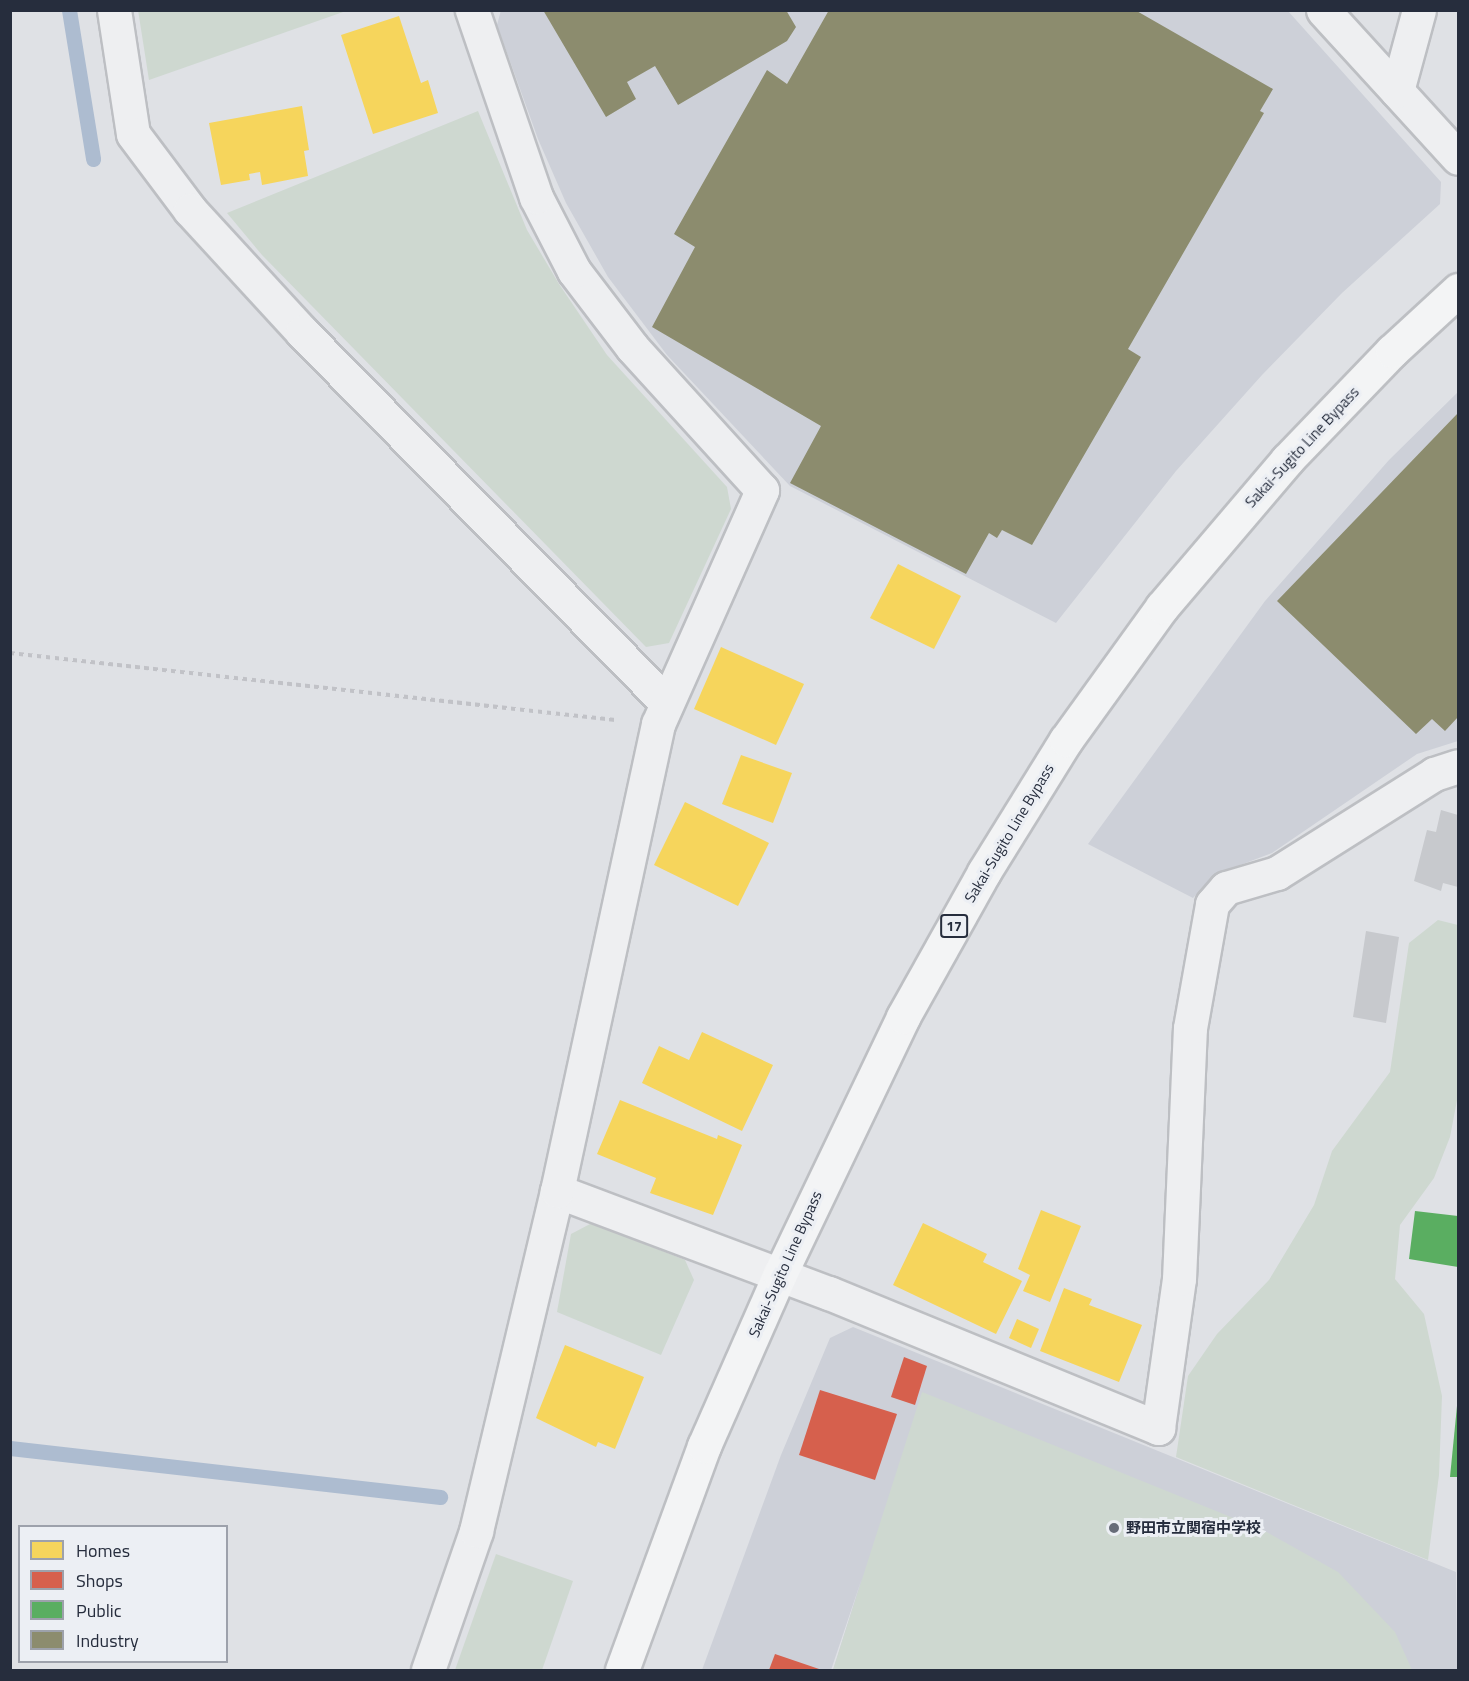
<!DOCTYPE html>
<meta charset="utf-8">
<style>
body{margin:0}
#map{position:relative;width:1469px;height:1681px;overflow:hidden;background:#dfe1e5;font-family:"Titillium Web","Noto Sans JP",sans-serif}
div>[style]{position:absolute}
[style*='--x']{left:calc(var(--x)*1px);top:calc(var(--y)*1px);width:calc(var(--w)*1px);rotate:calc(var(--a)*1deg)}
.built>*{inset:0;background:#cdd0d8}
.green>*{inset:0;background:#ced8d0}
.homes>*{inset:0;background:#f6d55c}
.shops>*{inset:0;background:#d6604d}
.public>*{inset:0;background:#5aae61}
.industry>*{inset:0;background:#8c8c6e}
.stream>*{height:15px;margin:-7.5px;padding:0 7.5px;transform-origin:7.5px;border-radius:7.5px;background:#adbcd0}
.building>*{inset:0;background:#c7c9cd}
.path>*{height:4px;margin-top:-2px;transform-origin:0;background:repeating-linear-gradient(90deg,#c1c2c7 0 4.5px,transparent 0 9px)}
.roads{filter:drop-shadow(2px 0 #bdbfc3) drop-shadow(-2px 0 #bdbfc3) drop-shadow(0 2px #bdbfc3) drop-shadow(0 -2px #bdbfc3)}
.minor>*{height:33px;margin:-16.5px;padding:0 16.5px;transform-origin:16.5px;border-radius:16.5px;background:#eeeff1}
.major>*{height:33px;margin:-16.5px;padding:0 16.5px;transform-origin:16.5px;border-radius:16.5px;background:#f3f4f5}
.dots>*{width:16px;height:16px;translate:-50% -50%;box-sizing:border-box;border:3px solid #eceff4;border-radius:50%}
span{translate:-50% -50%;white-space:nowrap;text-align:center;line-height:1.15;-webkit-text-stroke:6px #eceff4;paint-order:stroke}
.shield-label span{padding:2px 4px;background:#eceff4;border:2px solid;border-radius:4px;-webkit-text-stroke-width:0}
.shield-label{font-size:14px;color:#262d3d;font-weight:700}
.street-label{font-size:15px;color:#262d3d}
.poi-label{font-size:15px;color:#262d3d;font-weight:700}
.left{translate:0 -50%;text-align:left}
.frame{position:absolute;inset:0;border:12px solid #262d3d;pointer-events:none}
.legend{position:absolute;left:18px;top:1525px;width:210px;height:138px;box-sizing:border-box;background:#eceff4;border:2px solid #9da1ab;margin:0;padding:8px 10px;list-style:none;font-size:18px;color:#262d3d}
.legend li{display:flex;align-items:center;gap:12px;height:30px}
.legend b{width:30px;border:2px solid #9da1ab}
</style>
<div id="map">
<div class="built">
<div style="clip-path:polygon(501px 10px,1288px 11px,1441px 182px,1440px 204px,1342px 293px,1262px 375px,1176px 471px,1056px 623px,790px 486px,667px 355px,608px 277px,566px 203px,538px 139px,497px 25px)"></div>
<div style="clip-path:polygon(1458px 392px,1458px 741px,1417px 754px,1272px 853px,1214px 875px,1193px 898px,1088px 844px,1265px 601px,1389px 460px)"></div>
<div style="clip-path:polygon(853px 1327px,1456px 1572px,1457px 1670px,833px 1670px,862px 1578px,831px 1670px,702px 1670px,781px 1455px,830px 1338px)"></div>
</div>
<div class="green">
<div style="clip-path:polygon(138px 10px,346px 10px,346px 11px,149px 80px)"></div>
<div style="clip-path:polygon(478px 111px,527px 230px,559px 284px,607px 355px,727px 487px,731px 509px,669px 643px,646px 647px,262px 255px,227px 213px)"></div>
<div style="clip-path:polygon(1438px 920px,1458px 925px,1458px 1095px,1450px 1137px,1434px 1178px,1400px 1225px,1395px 1279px,1424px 1314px,1442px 1396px,1439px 1475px,1428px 1560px,1176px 1457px,1188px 1376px,1217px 1334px,1269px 1280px,1314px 1205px,1332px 1151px,1390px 1072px,1409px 943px)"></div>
<div style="clip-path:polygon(592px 1223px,685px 1260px,694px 1280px,661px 1355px,557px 1312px,571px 1234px)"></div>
<div style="clip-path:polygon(922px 1392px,1263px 1530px,1338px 1572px,1395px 1632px,1412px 1670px,833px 1670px)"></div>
<div style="clip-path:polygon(496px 1554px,573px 1581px,542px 1670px,455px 1670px)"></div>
</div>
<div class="homes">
<div style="clip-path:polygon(399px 16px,421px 83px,428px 80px,438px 113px,373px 134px,341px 35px)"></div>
<div style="clip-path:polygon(302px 106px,309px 150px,304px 151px,308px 176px,262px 185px,260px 172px,249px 174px,250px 180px,221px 185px,209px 123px)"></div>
<div style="clip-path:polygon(898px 564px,961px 596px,934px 649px,870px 618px)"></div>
<div style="clip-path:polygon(721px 647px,804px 684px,776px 745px,694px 709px)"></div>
<div style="clip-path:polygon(741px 755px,792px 773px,773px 823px,722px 804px)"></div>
<div style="clip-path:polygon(685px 802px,769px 843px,738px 906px,654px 865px)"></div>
<div style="clip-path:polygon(702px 1032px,773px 1065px,742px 1131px,642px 1083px,659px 1046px,689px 1060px)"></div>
<div style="clip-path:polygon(620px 1100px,717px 1139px,718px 1135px,742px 1145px,713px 1215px,650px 1193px,656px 1178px,597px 1154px)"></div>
<div style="clip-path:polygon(1041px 1210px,1081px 1226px,1050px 1302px,1023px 1291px,1030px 1275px,1018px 1269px)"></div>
<div style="clip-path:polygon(923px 1223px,987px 1254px,983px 1262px,1022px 1281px,996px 1334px,893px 1285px)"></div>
<div style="clip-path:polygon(1064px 1288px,1092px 1299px,1089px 1305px,1142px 1325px,1119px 1382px,1040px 1351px)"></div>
<div style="clip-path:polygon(1017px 1319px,1039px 1329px,1031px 1348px,1009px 1338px)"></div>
<div style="clip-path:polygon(565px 1345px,644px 1377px,615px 1449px,598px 1442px,596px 1447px,536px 1418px)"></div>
</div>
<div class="shops">
<div style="clip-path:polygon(904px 1357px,927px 1366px,915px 1405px,891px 1397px)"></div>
<div style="clip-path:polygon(820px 1390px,897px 1414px,875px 1480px,799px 1455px)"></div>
<div style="clip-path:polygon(775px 1654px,822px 1670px,769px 1670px)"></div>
</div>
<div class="public">
<div style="clip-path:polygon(1415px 1211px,1458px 1216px,1458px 1267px,1409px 1259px)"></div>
<div style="clip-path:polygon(1457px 1406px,1458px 1406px,1458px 1477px,1450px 1477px)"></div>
</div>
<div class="industry">
<div style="clip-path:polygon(543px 10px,786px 10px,796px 27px,787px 41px,678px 105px,655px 66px,627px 82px,636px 99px,606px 117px)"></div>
<div style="clip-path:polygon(829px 10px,1135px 10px,1273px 89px,1260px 111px,1264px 113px,1128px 349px,1141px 357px,1032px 545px,1002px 530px,997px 538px,989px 533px,966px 574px,790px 483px,821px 426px,652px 327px,695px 247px,674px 234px,767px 70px,787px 84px)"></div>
<div style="clip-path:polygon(1458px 413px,1458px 717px,1445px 731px,1432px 719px,1416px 734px,1277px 601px)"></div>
</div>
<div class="stream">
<div style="--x:69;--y:10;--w:151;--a:80.8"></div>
<div style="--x:10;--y:1448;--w:433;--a:6.5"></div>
</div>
<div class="building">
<div style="clip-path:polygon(1441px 810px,1458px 815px,1458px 887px,1443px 883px,1441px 891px,1414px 881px,1427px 830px,1436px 832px)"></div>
<div style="clip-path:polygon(1366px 931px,1399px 937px,1386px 1023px,1353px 1017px)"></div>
</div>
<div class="path">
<div style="--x:10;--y:653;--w:609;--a:6.32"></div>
</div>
<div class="roads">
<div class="minor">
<div style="--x:114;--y:10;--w:125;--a:81.3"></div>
<div style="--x:133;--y:134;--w:95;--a:53.1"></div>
<div style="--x:190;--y:210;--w:166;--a:47.4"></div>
<div style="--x:302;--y:332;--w:519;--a:45.47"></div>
<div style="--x:1323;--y:10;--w:200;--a:47.6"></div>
<div style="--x:1397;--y:91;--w:84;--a:-74.8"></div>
<div style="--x:557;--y:1191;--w:290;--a:20.6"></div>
<div style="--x:829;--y:1293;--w:356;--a:22.3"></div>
<div style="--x:1158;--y:1428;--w:150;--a:-82"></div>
<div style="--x:1179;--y:1279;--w:251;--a:-87.5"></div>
<div style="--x:1190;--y:1028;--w:126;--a:-79.9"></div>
<div style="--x:1212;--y:904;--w:21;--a:-49"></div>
<div style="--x:1226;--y:888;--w:53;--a:-16.4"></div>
<div style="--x:1277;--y:873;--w:186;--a:-32.2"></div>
<div style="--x:1434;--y:774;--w:25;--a:-18"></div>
<div style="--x:428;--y:1670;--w:147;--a:-70.9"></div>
<div style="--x:476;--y:1531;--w:350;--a:-76.6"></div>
<div style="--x:557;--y:1191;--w:478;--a:-77.8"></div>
<div style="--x:658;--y:724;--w:256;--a:-66"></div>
<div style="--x:762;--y:490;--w:193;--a:-132.3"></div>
<div style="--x:632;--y:347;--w:96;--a:-127.3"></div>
<div style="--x:574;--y:271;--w:83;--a:-117.2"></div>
<div style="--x:536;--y:197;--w:198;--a:-108.9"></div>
</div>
<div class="major">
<div style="--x:622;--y:1670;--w:239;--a:-69.9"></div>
<div style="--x:704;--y:1446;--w:188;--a:-66.2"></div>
<div style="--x:780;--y:1274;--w:285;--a:-64.4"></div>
<div style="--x:903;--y:1017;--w:166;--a:-60.8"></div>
<div style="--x:984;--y:872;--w:155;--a:-58.2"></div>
<div style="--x:1066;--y:740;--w:164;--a:-54.2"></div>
<div style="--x:1162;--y:607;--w:193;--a:-49.6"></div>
<div style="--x:1287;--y:460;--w:151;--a:-46.1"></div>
<div style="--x:1392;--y:351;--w:90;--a:-42.7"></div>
</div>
</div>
<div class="dots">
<div style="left:1114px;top:1528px;background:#676c78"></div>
</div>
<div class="shield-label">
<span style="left:954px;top:926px">17</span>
</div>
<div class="street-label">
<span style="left:1302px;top:447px;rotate:-47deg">Sakai-Sugito Line Bypass</span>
<span style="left:1009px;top:833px;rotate:-59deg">Sakai-Sugito Line Bypass</span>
<span style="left:785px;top:1264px;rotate:-66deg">Sakai-Sugito Line Bypass</span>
</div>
<div class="poi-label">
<span class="left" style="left:1126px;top:1528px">野田市立関宿中学校</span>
</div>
<div class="frame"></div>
<ul class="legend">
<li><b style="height:16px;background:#f6d55c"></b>Homes</li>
<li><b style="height:16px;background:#d6604d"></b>Shops</li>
<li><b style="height:16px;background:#5aae61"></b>Public</li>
<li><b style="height:16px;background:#8c8c6e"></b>Industry</li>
</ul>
</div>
